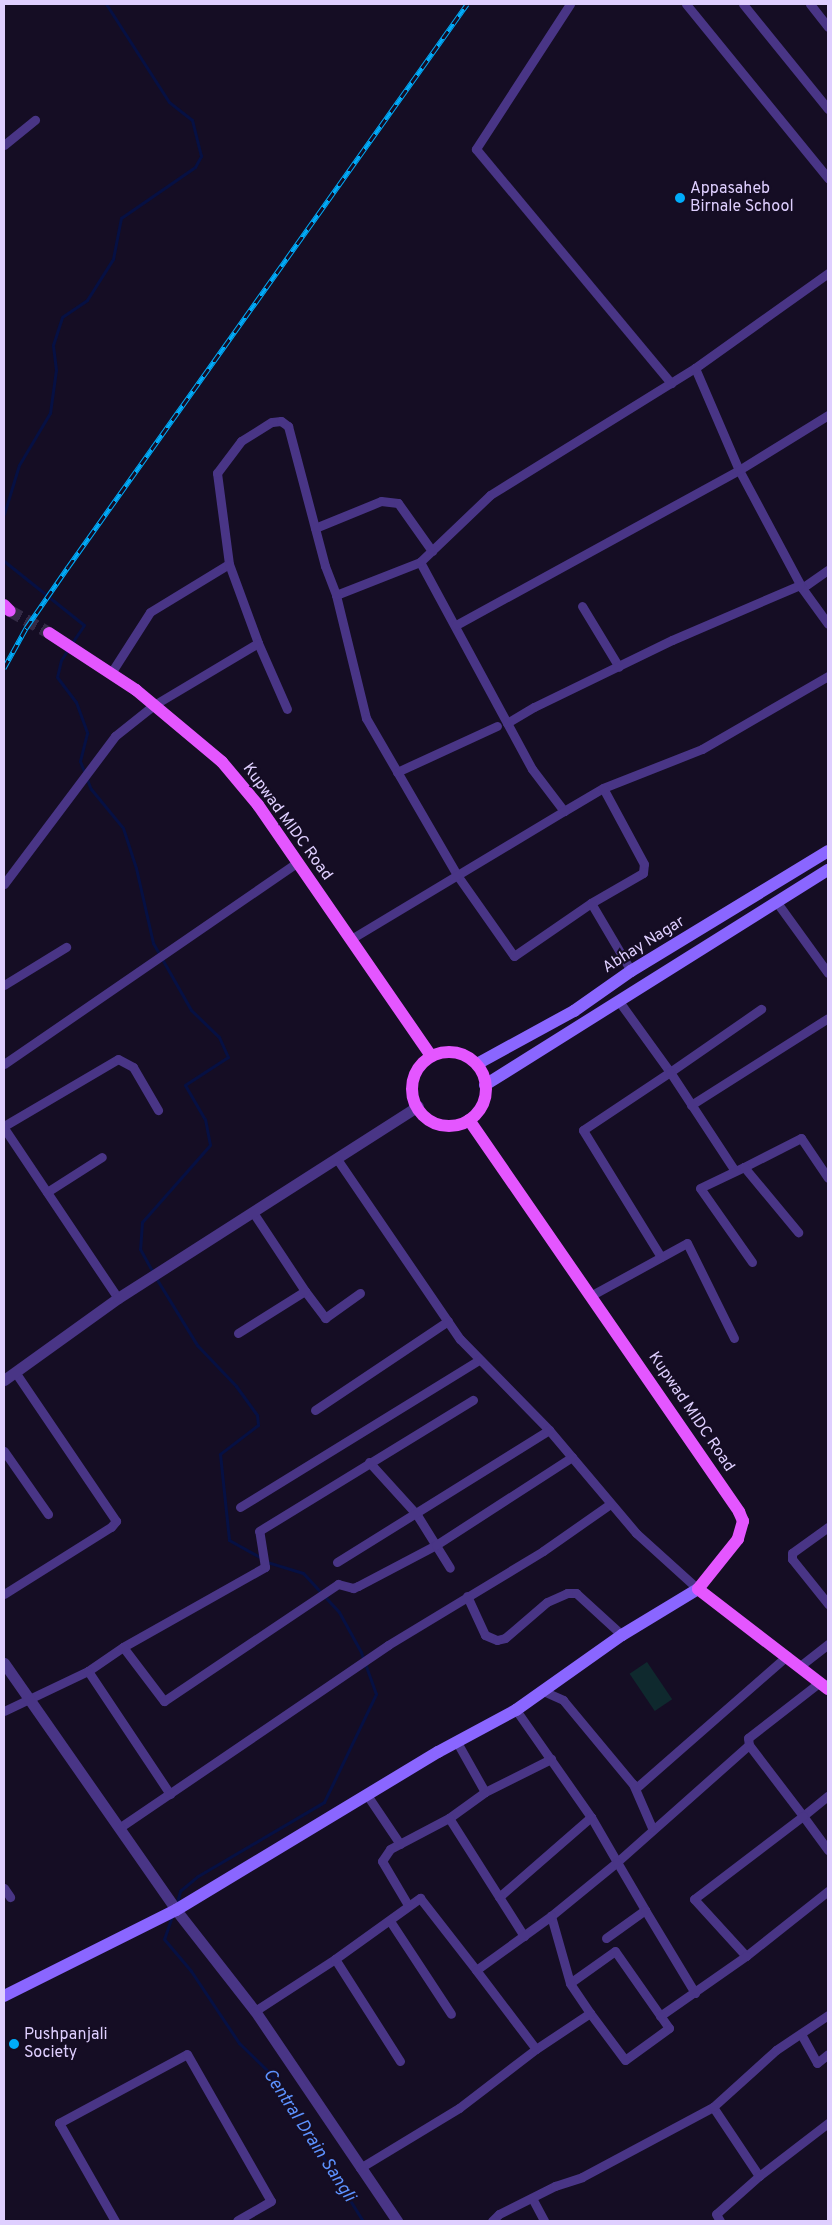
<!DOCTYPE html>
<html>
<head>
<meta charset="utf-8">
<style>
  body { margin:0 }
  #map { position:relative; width:832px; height:2225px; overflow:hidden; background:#150d24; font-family:Overpass,sans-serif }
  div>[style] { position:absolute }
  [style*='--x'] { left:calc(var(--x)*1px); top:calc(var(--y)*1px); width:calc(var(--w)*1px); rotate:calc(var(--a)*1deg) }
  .green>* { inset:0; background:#0f292e; transform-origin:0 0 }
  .stream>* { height:3px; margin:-1.5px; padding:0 1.5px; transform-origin:1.5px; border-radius:1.5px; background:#061043 }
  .primary-tunnel>* { height:12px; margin-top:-6px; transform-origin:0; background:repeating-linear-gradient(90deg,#332a45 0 12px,transparent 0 18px) }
  .minor>* { height:9px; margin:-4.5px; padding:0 4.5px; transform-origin:4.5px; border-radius:4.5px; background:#493586 }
  .tertiary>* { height:11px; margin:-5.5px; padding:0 5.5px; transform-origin:5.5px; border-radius:5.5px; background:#493586 }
  .secondary>* { height:12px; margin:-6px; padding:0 6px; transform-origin:6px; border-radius:6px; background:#8a66ff }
  .primary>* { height:12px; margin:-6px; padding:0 6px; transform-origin:6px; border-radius:6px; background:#e456ff }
  .primary>.ring { margin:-6px; padding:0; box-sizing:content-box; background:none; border:12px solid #e456ff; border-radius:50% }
  .rail>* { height:5px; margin-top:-2.5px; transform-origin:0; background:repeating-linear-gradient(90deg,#150d24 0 9px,#00acfa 0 18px); box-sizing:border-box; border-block:1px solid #00acfa }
  .dots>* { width:14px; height:14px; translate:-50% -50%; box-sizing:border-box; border:2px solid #150d24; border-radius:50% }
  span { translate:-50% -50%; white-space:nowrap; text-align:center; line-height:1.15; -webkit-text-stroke:4px #150d24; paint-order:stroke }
  .poi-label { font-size:16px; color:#dfcfff }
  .left { translate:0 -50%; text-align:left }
  .street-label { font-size:16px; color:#dfcfff }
  .water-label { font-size:18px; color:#5d92ff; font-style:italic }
  .frame { position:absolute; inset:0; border:5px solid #dfcfff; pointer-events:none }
</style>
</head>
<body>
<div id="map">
  <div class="green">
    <i style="left:647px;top:1662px;width:45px;height:21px;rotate:56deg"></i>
  </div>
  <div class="stream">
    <i style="--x:4;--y:514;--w:51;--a:-73"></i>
    <i style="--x:19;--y:465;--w:61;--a:-59.2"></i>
    <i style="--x:50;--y:413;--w:43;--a:-82.1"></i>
    <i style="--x:56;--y:370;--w:25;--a:-97"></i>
    <i style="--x:53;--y:345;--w:29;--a:-72"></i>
    <i style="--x:62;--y:317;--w:30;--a:-34"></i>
    <i style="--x:87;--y:300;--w:49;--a:-57.6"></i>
    <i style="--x:113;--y:259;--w:42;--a:-79"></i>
    <i style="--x:121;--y:218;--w:90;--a:-34.6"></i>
    <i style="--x:195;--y:167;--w:13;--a:-61"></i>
    <i style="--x:201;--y:156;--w:37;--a:-104"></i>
    <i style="--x:192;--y:120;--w:29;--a:-142"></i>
    <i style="--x:169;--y:102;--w:117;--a:-122.7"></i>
    <i style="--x:4;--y:561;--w:102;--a:38.7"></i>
    <i style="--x:84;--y:625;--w:23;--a:124"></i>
    <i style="--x:68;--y:649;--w:13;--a:122"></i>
    <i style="--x:61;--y:660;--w:17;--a:103"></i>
    <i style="--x:57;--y:677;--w:31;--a:53"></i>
    <i style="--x:76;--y:702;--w:33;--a:70"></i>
    <i style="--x:87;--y:733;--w:29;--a:104"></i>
    <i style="--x:80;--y:761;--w:30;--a:69"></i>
    <i style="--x:91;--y:789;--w:50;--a:50.6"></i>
    <i style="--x:123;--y:828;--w:42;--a:72"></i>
    <i style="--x:136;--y:868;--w:77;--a:77.2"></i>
    <i style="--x:153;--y:943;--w:77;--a:60.4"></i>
    <i style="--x:191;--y:1010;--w:39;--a:44"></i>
    <i style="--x:219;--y:1037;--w:22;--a:66"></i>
    <i style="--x:228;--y:1057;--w:51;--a:146.9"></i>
    <i style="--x:185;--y:1085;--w:39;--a:60"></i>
    <i style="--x:205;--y:1119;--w:26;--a:79"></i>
    <i style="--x:210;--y:1145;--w:103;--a:131.4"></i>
    <i style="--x:142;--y:1222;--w:27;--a:94"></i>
    <i style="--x:140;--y:1249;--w:26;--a:61"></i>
    <i style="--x:156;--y:1278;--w:79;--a:58.5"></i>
    <i style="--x:197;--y:1345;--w:57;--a:46.4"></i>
    <i style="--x:236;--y:1386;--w:36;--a:54"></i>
    <i style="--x:257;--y:1415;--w:10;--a:84"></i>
    <i style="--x:258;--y:1425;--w:48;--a:142.7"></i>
    <i style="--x:220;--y:1454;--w:86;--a:84"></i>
    <i style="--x:229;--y:1540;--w:37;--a:29"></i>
    <i style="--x:176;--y:1906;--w:16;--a:-75"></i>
    <i style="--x:180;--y:1891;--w:23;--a:-40"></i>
    <i style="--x:198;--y:1876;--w:146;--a:-30.4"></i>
    <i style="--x:324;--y:1802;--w:120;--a:-64.3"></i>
    <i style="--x:376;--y:1694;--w:45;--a:-109.7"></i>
    <i style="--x:361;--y:1652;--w:46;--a:-118.8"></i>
    <i style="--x:339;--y:1612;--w:53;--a:-132.7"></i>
    <i style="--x:303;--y:1573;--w:38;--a:-163"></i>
    <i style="--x:172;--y:1916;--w:24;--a:109"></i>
    <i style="--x:164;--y:1939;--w:42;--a:49.8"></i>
    <i style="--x:191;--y:1971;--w:87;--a:56.3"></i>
    <i style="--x:239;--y:2043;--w:46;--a:44.1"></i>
    <i style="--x:272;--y:2075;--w:172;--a:58.1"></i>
  </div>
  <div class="primary-tunnel">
    <i style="--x:10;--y:611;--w:45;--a:29.4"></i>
  </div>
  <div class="minor">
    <i style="--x:570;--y:4;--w:173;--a:123"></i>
    <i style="--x:476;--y:149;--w:305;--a:50.2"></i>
    <i style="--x:686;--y:4;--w:225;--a:50.8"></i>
    <i style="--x:743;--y:4;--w:135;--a:51"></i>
    <i style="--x:810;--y:4;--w:29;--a:52"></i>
    <i style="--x:4;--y:145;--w:40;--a:-39"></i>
    <i style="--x:695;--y:368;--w:163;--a:-35.5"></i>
    <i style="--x:315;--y:528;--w:71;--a:-22.2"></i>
    <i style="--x:381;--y:501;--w:17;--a:7"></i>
    <i style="--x:398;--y:503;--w:59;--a:54.7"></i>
    <i style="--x:420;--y:562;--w:235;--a:61.6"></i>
    <i style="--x:532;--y:769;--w:53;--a:52.7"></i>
    <i style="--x:564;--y:811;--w:45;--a:-30.5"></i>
    <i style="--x:603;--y:788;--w:106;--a:-21.5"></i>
    <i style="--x:702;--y:749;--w:146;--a:-30.1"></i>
    <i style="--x:229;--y:564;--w:92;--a:-97.5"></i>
    <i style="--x:217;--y:473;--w:40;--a:-53"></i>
    <i style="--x:241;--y:441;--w:36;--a:-32"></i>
    <i style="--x:272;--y:422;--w:9;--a:-6"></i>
    <i style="--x:281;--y:421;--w:9;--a:36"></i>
    <i style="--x:288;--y:426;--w:145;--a:75.2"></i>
    <i style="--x:325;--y:566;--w:31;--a:69"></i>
    <i style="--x:336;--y:595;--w:127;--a:76.3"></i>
    <i style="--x:366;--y:718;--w:181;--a:59.9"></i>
    <i style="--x:457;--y:875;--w:99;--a:54.9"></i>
    <i style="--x:514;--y:956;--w:93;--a:-34.5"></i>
    <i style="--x:591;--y:903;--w:60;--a:-30"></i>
    <i style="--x:643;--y:873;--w:9;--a:-84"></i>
    <i style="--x:644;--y:864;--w:86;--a:-118.3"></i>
    <i style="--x:802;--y:588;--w:32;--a:-35"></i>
    <i style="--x:336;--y:595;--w:90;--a:-21.4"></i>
    <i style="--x:420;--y:562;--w:97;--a:-43.7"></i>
    <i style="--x:490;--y:495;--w:241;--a:-31.8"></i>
    <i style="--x:695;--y:368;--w:111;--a:66.7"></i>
    <i style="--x:739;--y:470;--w:134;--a:61.9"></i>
    <i style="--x:802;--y:588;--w:44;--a:54.2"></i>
    <i style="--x:582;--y:606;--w:71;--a:58.8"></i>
    <i style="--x:456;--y:625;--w:323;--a:-28.7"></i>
    <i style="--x:739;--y:470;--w:105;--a:-31.7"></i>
    <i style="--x:111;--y:673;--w:72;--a:-57.4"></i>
    <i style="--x:150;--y:612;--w:92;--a:-31.3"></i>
    <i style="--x:229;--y:564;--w:84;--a:69.8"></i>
    <i style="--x:258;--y:643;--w:72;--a:66.3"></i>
    <i style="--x:507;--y:723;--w:31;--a:-31"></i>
    <i style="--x:534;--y:707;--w:153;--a:-25.9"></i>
    <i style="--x:672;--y:640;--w:139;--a:-23.3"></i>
    <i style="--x:397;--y:772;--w:110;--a:-24.7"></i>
    <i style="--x:4;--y:884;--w:185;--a:-53.1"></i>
    <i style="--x:115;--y:736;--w:50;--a:-38.5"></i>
    <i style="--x:154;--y:705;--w:121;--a:-30.8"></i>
    <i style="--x:591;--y:903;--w:79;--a:59.5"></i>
    <i style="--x:778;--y:904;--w:85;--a:54.1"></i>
    <i style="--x:351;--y:939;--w:249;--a:-31"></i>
    <i style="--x:4;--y:985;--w:73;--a:-31.5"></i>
    <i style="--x:618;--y:1000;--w:89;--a:54.2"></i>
    <i style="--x:670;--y:1072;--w:111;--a:-34.7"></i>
    <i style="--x:4;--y:1064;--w:357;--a:-34.5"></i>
    <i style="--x:691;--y:1105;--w:162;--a:-32.4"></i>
    <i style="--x:4;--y:1126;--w:132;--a:-30.4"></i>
    <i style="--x:118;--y:1059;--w:17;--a:28"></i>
    <i style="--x:133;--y:1067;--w:50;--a:59.8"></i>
    <i style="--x:4;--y:1128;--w:205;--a:56.2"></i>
    <i style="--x:337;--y:1159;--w:218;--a:55.7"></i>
    <i style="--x:460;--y:1339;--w:127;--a:45.6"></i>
    <i style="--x:549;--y:1430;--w:135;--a:49.8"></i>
    <i style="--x:636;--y:1533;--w:84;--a:42.1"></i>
    <i style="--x:744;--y:1167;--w:64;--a:-27"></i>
    <i style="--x:801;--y:1138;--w:48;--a:56"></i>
    <i style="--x:47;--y:1192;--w:65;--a:-32.5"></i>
    <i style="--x:661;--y:1257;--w:149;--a:-121.6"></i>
    <i style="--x:583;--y:1130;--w:105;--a:-33.7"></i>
    <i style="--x:670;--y:1072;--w:118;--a:56.7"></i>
    <i style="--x:752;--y:1262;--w:90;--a:-125.1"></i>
    <i style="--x:700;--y:1188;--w:49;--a:-25.5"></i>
    <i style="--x:744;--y:1167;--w:85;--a:50.3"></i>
    <i style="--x:305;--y:1291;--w:34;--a:53"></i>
    <i style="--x:325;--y:1318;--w:43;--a:-35.5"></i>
    <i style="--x:592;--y:1295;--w:108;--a:-28.7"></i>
    <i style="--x:687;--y:1243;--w:106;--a:63.7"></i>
    <i style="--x:238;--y:1333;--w:79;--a:-32.1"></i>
    <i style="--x:305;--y:1291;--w:92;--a:-123.5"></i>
    <i style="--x:315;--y:1410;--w:160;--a:-33.8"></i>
    <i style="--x:4;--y:1451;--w:77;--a:55.1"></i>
    <i style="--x:369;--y:1462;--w:72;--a:47.8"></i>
    <i style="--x:417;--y:1515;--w:62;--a:58.1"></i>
    <i style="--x:240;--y:1507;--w:281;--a:-31.6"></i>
    <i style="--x:828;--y:1527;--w:44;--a:144.2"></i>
    <i style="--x:792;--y:1553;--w:6;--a:90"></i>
    <i style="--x:792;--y:1559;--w:58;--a:51.3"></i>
    <i style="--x:337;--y:1562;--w:250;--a:-31.9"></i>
    <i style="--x:4;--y:1594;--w:126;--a:-32.1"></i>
    <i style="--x:111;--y:1527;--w:8;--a:-50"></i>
    <i style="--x:116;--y:1521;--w:180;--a:-124.1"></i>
    <i style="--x:467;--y:1596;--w:43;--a:65.2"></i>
    <i style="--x:485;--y:1635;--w:13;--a:23"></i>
    <i style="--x:497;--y:1640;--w:8;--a:-14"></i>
    <i style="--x:505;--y:1638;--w:55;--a:-40.6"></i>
    <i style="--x:547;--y:1602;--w:22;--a:-24"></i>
    <i style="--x:567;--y:1593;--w:9;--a:0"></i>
    <i style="--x:576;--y:1593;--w:62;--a:42.4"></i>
    <i style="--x:123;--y:1647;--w:163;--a:-29.4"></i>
    <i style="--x:265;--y:1567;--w:36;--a:-99"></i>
    <i style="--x:259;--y:1531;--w:251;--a:-31.5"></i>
    <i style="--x:800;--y:1666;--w:36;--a:-38"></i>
    <i style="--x:88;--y:1671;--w:42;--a:-34.4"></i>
    <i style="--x:123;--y:1647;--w:68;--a:52.8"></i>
    <i style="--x:164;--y:1701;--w:210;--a:-33.9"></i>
    <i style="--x:338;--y:1584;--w:16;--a:15"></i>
    <i style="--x:353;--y:1588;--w:5;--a:-22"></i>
    <i style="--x:358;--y:1586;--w:88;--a:-27.7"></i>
    <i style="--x:436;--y:1545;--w:162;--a:-32.9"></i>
    <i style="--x:820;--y:1682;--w:91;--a:142.1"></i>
    <i style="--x:748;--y:1738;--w:7;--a:82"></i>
    <i style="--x:749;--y:1745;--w:89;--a:52.7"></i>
    <i style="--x:803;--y:1816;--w:32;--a:-39"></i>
    <i style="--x:543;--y:1691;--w:22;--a:24"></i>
    <i style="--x:563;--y:1700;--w:114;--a:50.3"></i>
    <i style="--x:636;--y:1788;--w:201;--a:-41.2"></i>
    <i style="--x:516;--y:1710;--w:131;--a:55"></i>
    <i style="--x:591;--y:1817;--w:52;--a:60"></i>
    <i style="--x:617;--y:1862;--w:176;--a:-41.6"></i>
    <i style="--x:4;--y:1711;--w:93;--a:-25.5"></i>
    <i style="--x:88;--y:1671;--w:148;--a:56.3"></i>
    <i style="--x:633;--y:1784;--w:48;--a:66.6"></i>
    <i style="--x:485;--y:1792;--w:74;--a:-26.6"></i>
    <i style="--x:367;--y:1795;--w:59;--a:56"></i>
    <i style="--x:449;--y:1818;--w:44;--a:-35.8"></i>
    <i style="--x:485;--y:1792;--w:55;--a:-119.4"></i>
    <i style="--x:119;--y:1828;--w:325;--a:-34.2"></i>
    <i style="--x:388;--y:1645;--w:181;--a:-31.2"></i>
    <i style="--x:543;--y:1551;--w:82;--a:-35"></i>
    <i style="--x:828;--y:1850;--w:42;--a:-126.3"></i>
    <i style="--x:803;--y:1816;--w:137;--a:142.7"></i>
    <i style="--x:694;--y:1899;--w:77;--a:47.6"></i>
    <i style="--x:746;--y:1956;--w:105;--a:-38.4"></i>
    <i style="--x:4;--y:1888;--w:11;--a:56"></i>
    <i style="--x:499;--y:1897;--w:122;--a:-41"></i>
    <i style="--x:408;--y:1905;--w:51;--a:-120.6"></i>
    <i style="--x:382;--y:1861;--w:14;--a:-56"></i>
    <i style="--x:390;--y:1849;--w:67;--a:-27.7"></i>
    <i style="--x:449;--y:1818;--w:140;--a:57.6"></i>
    <i style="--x:551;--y:1916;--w:85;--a:-39.3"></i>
    <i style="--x:617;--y:1862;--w:56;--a:59.7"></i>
    <i style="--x:390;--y:1921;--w:111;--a:56.7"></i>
    <i style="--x:606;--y:1938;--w:48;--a:-35.7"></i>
    <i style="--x:645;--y:1910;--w:97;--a:58.9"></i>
    <i style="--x:335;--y:1959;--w:121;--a:57.5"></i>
    <i style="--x:570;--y:1983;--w:55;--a:-35.4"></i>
    <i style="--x:615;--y:1951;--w:94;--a:55"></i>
    <i style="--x:669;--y:2028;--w:54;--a:144"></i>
    <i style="--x:625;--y:2060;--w:59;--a:-126.7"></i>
    <i style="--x:255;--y:2011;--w:95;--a:-33"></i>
    <i style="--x:335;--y:1959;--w:105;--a:-35.7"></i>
    <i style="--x:420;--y:1898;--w:91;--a:52.1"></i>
    <i style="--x:660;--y:2016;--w:105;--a:-34.9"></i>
    <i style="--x:801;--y:2034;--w:33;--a:61"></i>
    <i style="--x:817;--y:2063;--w:14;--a:-39"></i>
    <i style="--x:713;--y:2107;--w:83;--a:56.3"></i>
    <i style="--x:759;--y:2176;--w:57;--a:138.5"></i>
    <i style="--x:716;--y:2214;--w:8;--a:60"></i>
    <i style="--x:360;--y:2168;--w:116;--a:-31.2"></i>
    <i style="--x:459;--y:2108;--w:97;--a:-37.5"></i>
    <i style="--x:536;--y:2049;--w:65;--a:-33.7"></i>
    <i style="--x:590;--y:2013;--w:36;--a:-124"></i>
    <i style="--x:570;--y:1983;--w:70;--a:-105.8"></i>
    <i style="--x:551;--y:1916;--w:92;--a:144.2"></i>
    <i style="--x:476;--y:1970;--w:99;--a:52.8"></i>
    <i style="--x:759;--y:2176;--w:87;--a:-37.5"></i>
    <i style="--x:532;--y:2198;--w:26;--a:62"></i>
    <i style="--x:115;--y:2221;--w:113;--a:-119.7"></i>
    <i style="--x:59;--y:2123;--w:145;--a:-28.3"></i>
    <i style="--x:187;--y:2054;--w:169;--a:60.3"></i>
    <i style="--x:271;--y:2201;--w:39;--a:150"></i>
    <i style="--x:492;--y:2221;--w:10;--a:-45"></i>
    <i style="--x:499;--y:2214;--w:63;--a:-26.6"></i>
    <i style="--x:555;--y:2186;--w:28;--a:-18"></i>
    <i style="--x:582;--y:2177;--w:149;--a:-28.1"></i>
    <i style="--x:713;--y:2107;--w:85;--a:-42.1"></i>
    <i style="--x:776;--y:2050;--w:63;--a:-33.9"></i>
  </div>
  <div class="tertiary">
    <i style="--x:4;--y:1380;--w:140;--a:-35.7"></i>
    <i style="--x:118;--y:1298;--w:356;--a:-32.6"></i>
    <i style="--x:4;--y:1663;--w:301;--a:55.1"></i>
    <i style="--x:176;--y:1910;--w:128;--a:52"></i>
    <i style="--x:255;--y:2011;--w:254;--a:55.9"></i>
  </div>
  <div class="secondary">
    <i style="--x:477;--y:1064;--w:111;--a:-28.7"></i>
    <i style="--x:574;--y:1011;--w:70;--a:-35.1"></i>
    <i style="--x:631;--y:971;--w:231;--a:-31.3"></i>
    <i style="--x:485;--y:1085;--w:405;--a:-32.1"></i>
    <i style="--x:4;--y:1996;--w:192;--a:-26.6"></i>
    <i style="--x:176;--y:1910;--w:306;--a:-31.1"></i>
    <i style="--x:438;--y:1752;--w:89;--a:-28.3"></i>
    <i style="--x:516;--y:1710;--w:130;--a:-35.3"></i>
    <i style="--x:622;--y:1635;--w:89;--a:-31.2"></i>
  </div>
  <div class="primary">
    <i style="--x:4;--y:605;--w:8;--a:45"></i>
    <i style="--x:49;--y:633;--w:104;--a:33.2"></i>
    <i style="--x:136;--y:690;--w:112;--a:39.9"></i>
    <i style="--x:222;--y:762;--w:56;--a:50.1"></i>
    <i style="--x:258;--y:805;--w:305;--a:55.4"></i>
    <i class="ring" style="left:412px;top:1052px;width:62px;height:62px"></i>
    <i style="--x:469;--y:1120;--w:476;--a:55.4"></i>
    <i style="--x:739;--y:1512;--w:10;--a:66"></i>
    <i style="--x:743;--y:1521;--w:19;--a:106"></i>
    <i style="--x:738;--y:1539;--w:64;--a:128.7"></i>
    <i style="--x:698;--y:1589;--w:164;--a:37.6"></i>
  </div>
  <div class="rail">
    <i style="--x:4;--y:668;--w:46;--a:-61.2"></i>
    <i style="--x:26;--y:628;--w:74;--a:-55.5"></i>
    <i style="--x:68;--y:567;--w:690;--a:-54.67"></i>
  </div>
  <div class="dots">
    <i style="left:680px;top:198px;background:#00acfa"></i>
    <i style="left:14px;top:2044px;background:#00acfa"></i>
  </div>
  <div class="poi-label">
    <span class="left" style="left:690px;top:198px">Appasaheb<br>Birnale School</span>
    <span class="left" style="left:24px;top:2044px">Pushpanjali<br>Society</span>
  </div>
  <div class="street-label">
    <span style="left:287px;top:822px;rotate:54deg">Kupwad MIDC Road</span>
    <span style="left:644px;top:945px;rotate:-32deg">Abhay Nagar</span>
    <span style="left:691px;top:1412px;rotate:56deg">Kupwad MIDC Road</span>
  </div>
  <div class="water-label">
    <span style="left:308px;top:2136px;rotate:57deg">Central Drain Sangli</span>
  </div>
  <div class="frame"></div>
</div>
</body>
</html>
